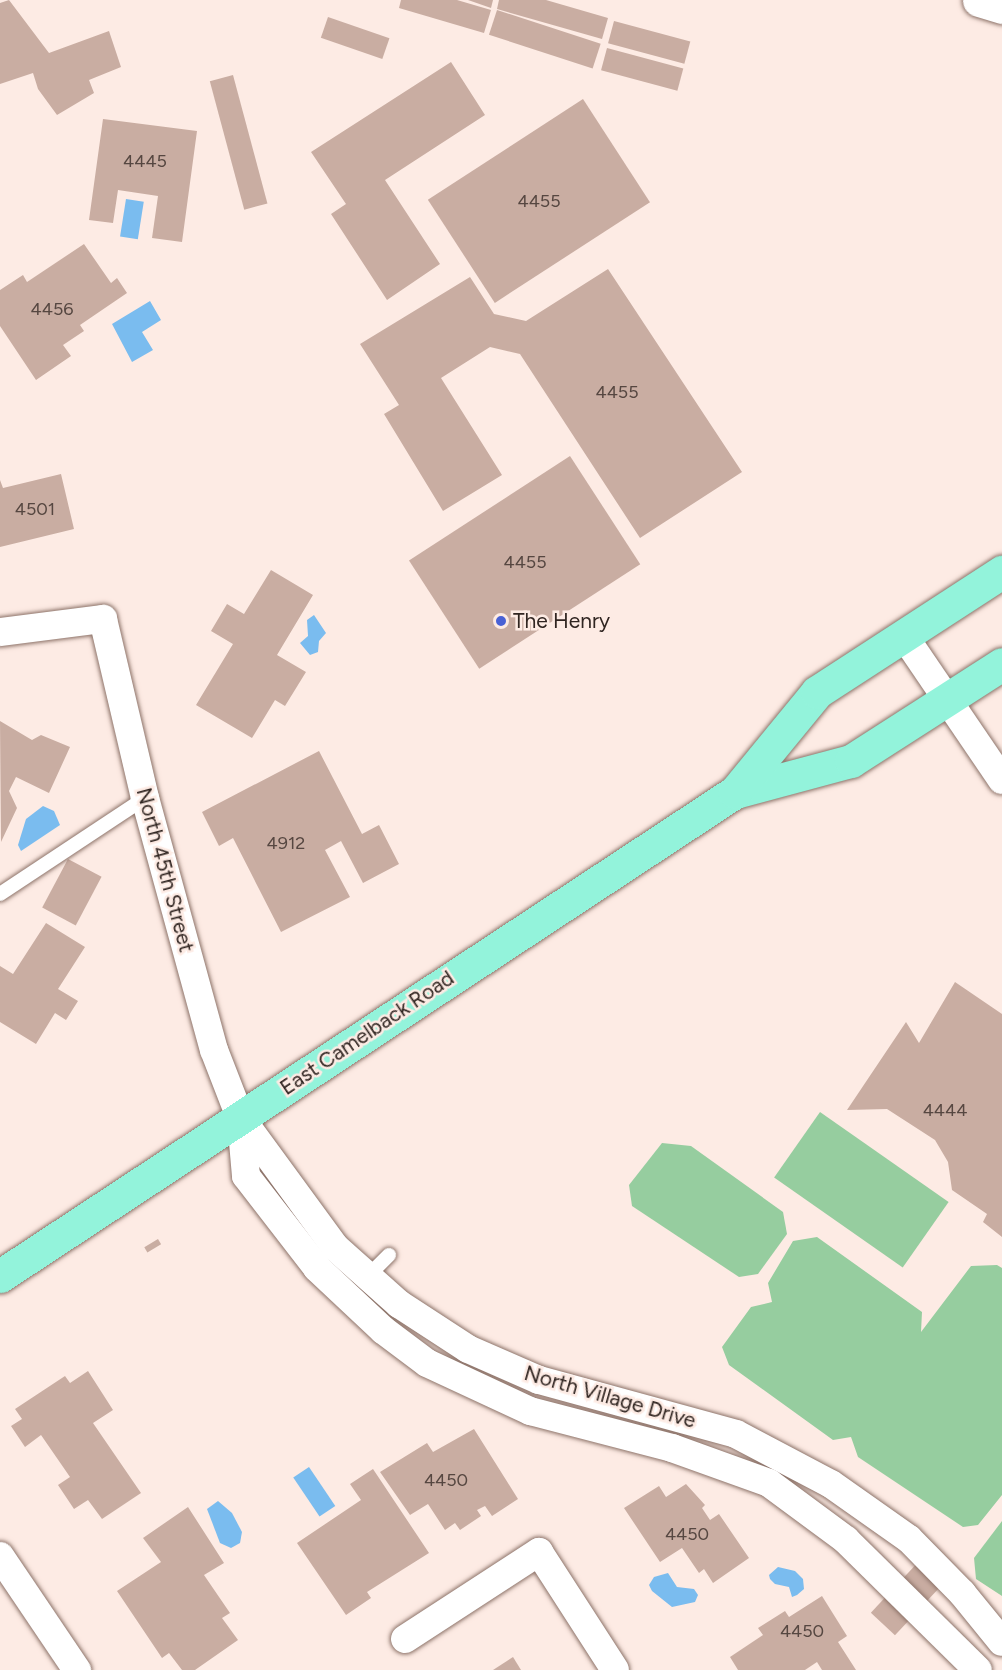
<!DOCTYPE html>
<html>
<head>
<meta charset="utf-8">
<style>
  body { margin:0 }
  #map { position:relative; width:1002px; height:1670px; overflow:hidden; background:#fdebe4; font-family:Figtree,sans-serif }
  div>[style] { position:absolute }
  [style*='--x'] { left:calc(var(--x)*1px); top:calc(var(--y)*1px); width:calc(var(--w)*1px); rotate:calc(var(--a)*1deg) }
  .green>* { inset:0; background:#96cd9f; transform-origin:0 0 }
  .water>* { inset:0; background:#7abcef; transform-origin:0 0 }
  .building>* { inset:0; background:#c9ada2; transform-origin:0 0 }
  .roads { filter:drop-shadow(0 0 2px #8d7369) drop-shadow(0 0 2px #8d7369) }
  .service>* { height:14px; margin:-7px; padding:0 7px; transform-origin:7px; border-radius:7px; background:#fff }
  .minor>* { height:28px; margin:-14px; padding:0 14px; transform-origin:14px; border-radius:14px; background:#fff }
  .tertiary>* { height:33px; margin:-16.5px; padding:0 16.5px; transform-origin:16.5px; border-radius:16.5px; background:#fff }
  .primary>* { height:33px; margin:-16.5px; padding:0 16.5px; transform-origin:16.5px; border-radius:16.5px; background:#93f3db }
  .dots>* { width:16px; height:16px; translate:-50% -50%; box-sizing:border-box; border:3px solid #fdebe4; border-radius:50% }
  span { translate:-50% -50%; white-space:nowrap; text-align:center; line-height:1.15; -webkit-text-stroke:5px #fdebe4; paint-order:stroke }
  .number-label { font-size:18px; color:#564741 }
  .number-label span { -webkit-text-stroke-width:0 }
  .poi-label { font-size:21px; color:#302521 }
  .left { translate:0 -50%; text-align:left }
  .street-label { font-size:21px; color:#302521 }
</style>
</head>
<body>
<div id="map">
  <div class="green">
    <i style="left:820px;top:1112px;width:157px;height:80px;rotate:35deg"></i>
    <i style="clip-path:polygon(662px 1143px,691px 1146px,783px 1212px,787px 1234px,758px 1274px,739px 1277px,632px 1206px,629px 1185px)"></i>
    <i style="clip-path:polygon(817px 1237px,922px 1312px,921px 1332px,971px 1266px,997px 1265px,1002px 1268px,1002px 1495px,978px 1525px,963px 1527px,858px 1457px,851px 1437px,833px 1440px,729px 1365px,722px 1347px,751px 1307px,772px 1302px,768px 1283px,793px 1241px)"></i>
    <i style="clip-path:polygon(1002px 1521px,1002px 1596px,976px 1579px,974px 1558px)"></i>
  </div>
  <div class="water">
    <i style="left:126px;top:199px;width:18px;height:38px;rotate:9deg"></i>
    <i style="clip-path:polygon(150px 301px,161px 320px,142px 332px,153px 350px,132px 362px,112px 324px)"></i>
    <i style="clip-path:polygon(314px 615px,326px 633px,319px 641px,318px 652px,310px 655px,300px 643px,308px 636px,307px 620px)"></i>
    <i style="clip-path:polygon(43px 806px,54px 811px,60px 825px,21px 851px,18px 845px,26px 819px)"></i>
    <i style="left:309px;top:1467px;width:47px;height:19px;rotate:56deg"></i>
    <i style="clip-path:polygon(218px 1501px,232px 1513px,242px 1532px,240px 1543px,231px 1548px,220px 1543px,207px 1509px)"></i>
    <i style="clip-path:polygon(778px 1567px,795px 1571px,803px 1579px,804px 1589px,797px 1595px,792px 1597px,789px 1587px,775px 1584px,770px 1579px,769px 1575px)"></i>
    <i style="clip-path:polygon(668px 1573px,677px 1587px,694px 1589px,698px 1595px,695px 1602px,672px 1607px,652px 1591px,649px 1585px,654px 1577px)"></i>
  </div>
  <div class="building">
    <i style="clip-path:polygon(9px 0,49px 53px,109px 31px,121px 67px,89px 80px,94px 93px,57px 115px,38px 89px,33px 73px,0 84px,0 3px)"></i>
    <i style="clip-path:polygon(401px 0,457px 0,491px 10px,484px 33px,399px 8px)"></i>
    <i style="clip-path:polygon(468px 0,493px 0,491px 8px)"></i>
    <i style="clip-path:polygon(499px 0,546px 0,608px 18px,602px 39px,497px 9px)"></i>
    <i style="left:497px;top:10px;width:109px;height:26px;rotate:18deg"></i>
    <i style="left:328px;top:17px;width:65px;height:22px;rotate:19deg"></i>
    <i style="left:614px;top:21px;width:79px;height:23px;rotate:15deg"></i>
    <i style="left:607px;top:48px;width:79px;height:23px;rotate:15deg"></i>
    <i style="clip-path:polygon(451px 62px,485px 115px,385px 180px,440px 264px,387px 300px,331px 214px,346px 204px,311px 152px)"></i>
    <i style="left:233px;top:75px;width:133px;height:24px;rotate:75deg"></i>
    <i style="left:583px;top:99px;width:123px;height:185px;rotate:57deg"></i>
    <i style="clip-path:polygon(103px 119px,197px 131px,182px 242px,152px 238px,158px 196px,118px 190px,113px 223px,89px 220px)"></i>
    <i style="clip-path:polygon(84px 244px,111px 283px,117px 278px,127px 293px,80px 325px,84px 331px,63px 345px,71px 356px,36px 380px,0 326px,0 290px,23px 275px,27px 282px)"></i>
    <i style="clip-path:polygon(608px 269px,742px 472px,640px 538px,520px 354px,490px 347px,441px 378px,502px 475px,443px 511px,384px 414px,399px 405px,360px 344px,470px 277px,494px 314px,526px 321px)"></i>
    <i style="left:570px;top:456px;width:129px;height:192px;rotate:57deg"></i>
    <i style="clip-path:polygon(61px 474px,74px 529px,0 547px,0 480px,3px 488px)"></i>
    <i style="clip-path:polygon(271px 570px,313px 595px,277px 655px,306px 672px,285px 706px,275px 700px,252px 738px,196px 705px,233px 644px,211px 631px,227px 604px,244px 614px)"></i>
    <i style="clip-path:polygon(0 721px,32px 740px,41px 735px,70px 747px,49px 793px,16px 777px,9px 791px,17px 808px,1px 842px)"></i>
    <i style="clip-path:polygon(319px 751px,362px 834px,379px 825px,399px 864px,363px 883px,341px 841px,325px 850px,350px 897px,281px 932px,233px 838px,219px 846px,202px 812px)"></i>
    <i style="left:68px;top:859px;width:38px;height:55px;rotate:28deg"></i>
    <i style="clip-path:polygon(46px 923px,85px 947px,58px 989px,78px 1001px,66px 1020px,55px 1013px,36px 1044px,0 1022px,0 966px,13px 974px)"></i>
    <i style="clip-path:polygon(955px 982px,1002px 1014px,1002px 1237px,983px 1222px,987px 1214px,952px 1190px,948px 1162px,935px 1140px,887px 1109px,847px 1110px,906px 1022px,919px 1043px)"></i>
    <i style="left:158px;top:1239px;width:6px;height:16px;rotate:59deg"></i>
    <i style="clip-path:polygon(88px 1371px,113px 1410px,93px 1423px,141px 1493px,102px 1519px,88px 1500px,74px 1509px,58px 1485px,70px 1477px,41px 1435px,25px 1447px,11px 1426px,22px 1419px,15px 1409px,65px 1376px,70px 1383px)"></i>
    <i style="clip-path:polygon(474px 1429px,518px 1499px,492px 1516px,485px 1506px,477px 1510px,481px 1516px,460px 1530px,455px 1523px,445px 1530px,428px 1504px,410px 1515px,380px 1472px,427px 1443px,433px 1452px)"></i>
    <i style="clip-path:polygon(373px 1469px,429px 1553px,367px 1592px,371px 1598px,346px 1615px,297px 1543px,361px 1500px,350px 1484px)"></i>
    <i style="clip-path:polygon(686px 1484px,705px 1505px,702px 1508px,710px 1520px,719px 1514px,749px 1558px,713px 1583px,704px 1569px,699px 1573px,682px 1548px,660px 1562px,624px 1508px,659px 1486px,666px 1497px)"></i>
    <i style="clip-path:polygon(188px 1507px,224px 1563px,204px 1575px,230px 1613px,222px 1618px,238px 1640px,195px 1670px,182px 1670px,169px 1653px,162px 1658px,117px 1591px,161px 1562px,143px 1538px)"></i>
    <i style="left:922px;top:1558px;width:33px;height:75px;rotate:43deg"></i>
    <i style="clip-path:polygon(822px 1596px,847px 1636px,838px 1642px,856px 1670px,822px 1670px,817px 1662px,805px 1670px,738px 1670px,730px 1657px,763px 1635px,758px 1628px,785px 1611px,789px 1617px)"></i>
    <i style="clip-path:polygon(513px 1657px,521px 1670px,493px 1670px)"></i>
  </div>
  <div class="roads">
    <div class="service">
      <i style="--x:0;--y:894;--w:174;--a:-33.5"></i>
      <i style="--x:365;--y:1279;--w:34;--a:-45"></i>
    </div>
    <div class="minor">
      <i style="--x:0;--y:632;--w:104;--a:-7.2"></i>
      <i style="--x:103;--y:619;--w:184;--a:76.8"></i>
      <i style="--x:145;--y:798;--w:261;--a:74.7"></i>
      <i style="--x:214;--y:1050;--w:72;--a:68.8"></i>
      <i style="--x:240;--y:1117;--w:161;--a:53.8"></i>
      <i style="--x:335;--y:1247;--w:86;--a:41.7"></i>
      <i style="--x:399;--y:1304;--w:82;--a:33.1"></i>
      <i style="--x:468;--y:1349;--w:77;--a:23.6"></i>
      <i style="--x:539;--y:1380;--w:204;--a:15.3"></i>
      <i style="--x:736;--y:1434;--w:107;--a:27.8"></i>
      <i style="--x:831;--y:1484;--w:95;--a:35.2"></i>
      <i style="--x:909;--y:1539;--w:76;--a:45.5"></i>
      <i style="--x:962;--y:1593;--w:63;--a:50.8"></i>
      <i style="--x:904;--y:636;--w:174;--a:55.8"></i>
      <i style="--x:241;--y:1119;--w:57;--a:85"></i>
      <i style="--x:246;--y:1176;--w:116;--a:52.3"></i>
      <i style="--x:317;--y:1268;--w:91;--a:43.2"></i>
      <i style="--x:383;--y:1330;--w:55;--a:36.9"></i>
      <i style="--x:427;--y:1363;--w:114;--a:25"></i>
      <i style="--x:530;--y:1411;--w:147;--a:14.6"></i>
      <i style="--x:672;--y:1448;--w:103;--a:19.8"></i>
      <i style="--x:769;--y:1483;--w:96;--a:36.5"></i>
      <i style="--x:846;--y:1540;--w:185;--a:44.6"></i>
      <i style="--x:0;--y:1556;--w:138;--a:56"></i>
      <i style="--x:405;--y:1639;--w:160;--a:-33"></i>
      <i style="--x:539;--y:1552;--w:140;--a:57.2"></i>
    </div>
    <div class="tertiary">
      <i style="--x:979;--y:0;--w:24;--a:17"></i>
    </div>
    <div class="primary">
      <i style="--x:735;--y:792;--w:120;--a:-15"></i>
      <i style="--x:851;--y:761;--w:179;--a:-32.7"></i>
      <i style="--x:0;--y:1276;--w:880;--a:-33.37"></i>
      <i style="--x:735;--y:792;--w:129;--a:-50.6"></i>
      <i style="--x:817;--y:692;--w:221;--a:-33"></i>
    </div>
  </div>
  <div class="dots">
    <i style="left:501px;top:621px;background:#4961d5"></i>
  </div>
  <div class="number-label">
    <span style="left:145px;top:161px">4445</span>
    <span style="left:539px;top:201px">4455</span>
    <span style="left:52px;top:309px">4456</span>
    <span style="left:617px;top:392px">4455</span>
    <span style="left:35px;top:509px">4501</span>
    <span style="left:525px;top:562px">4455</span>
    <span style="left:286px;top:843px">4912</span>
    <span style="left:945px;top:1110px">4444</span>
    <span style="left:446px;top:1480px">4450</span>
    <span style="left:687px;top:1534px">4450</span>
    <span style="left:802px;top:1631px">4450</span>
  </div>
  <div class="poi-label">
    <span class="left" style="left:513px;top:621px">The Henry</span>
  </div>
  <div class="street-label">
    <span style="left:165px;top:870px;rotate:75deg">North 45th Street</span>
    <span style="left:367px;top:1033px;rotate:-34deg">East Camelback Road</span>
    <span style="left:610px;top:1397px;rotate:16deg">North Village Drive</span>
  </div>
</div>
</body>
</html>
